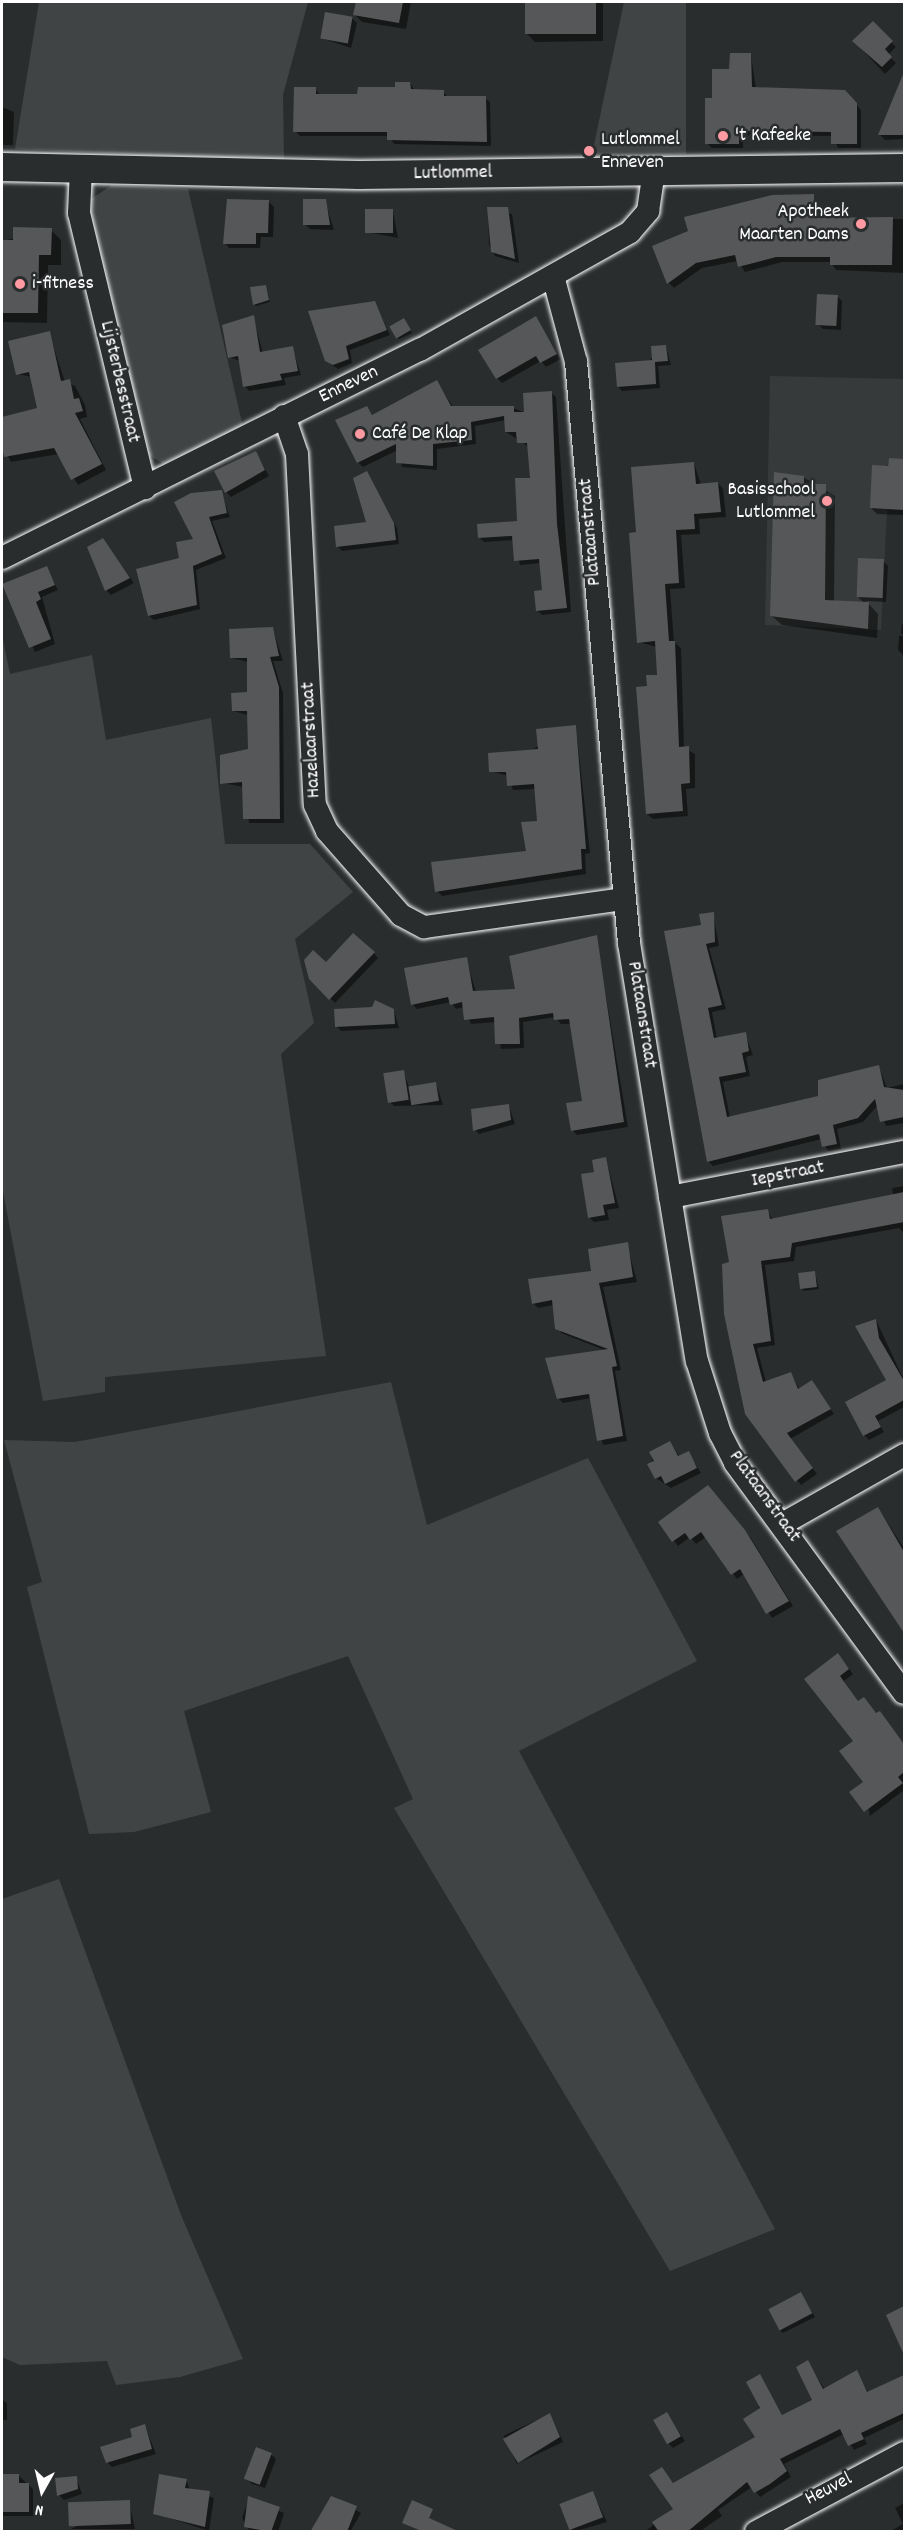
<!DOCTYPE html>
<html>
<head>
<meta charset="utf-8">
<style>
  body { margin:0 }
  #map { position:relative; width:906px; height:2533px; overflow:hidden; background:#2a2d2e; font-family:Dekko,sans-serif }
  div>[style] { position:absolute }
  [style*='--x'] { left:calc(var(--x)*1px); top:calc(var(--y)*1px); width:calc(var(--w)*1px); rotate:calc(var(--a)*1deg) }
  .built>* { inset:0; background:#373a3b }
  .green>* { inset:0; background:#414445 }
  .shadow>* { inset:0; background:#0007; transform-origin:0 0 }
  .building>* { inset:0; background:#555758; transform-origin:0 0 }
  .roads { filter:drop-shadow(0 0 2px #fff) drop-shadow(0 0 2px #fff) }
  .minor>* { height:22px; margin:-11px; padding:0 11px; transform-origin:11px; border-radius:11px; background:#2a2d2e }
  .major>* { height:28px; margin:-14px; padding:0 14px; transform-origin:14px; border-radius:14px; background:#2a2d2e }
  .dots>* { width:16px; height:16px; translate:-50% -50%; box-sizing:border-box; border:3px solid #2a2d2e; border-radius:50% }
  span { translate:-50% -50%; white-space:nowrap; text-align:center; line-height:1.15; -webkit-text-stroke:5px #2a2d2e; paint-order:stroke }
  .poi-label { font-size:20px; color:#fff }
  .left { translate:0 -50%; text-align:left }
  .right { translate:-100% -50%; text-align:right }
  .street-label { font-size:20px; color:#fff }
  .frame { position:absolute; inset:0; border:3px solid #fff; pointer-events:none }
  .north { position:absolute; left:12px; top:2461px; width:60px; height:60px; -webkit-text-stroke:4px #2a2d2e; paint-order:stroke; rotate:188deg; font-size:16px; font-weight:700; line-height:24px; text-align:center; color:#fff }
  .north::after { content:''; display:block; margin:auto; width:21px; height:27px; background:#fff; clip-path:polygon(50% 0,100% 100%,50% 72%,0 100%) }
</style>
</head>
<body>
<div id="map">
  <div class="built">
    <i style="clip-path:polygon(770px 376px,904px 379px,904px 492px,888px 492px,881px 630px,765px 625px)"></i>
  </div>
  <div class="green">
    <i style="clip-path:polygon(39px 2px,308px 2px,283px 95px,284px 161px,15px 149px)"></i>
    <i style="clip-path:polygon(624px 2px,686px 2px,686px 154px,591px 159px)"></i>
    <i style="clip-path:polygon(112px 185px,188px 189px,243px 427px,168px 467px,146px 453px,89px 212px,91px 199px)"></i>
    <i style="clip-path:polygon(2px 635px,10px 674px,92px 655px,106px 740px,211px 718px,225px 844px,310px 844px,353px 892px,295px 939px,314px 1023px,281px 1054px,326px 1356px,105px 1377px,105px 1392px,43px 1401px,2px 1187px)"></i>
    <i style="clip-path:polygon(391px 1382px,427px 1525px,588px 1458px,697px 1661px,519px 1751px,775px 2229px,670px 2271px,394px 1808px,413px 1799px,348px 1656px,184px 1711px,211px 1812px,134px 1832px,89px 1834px,27px 1587px,42px 1582px,4px 1440px,75px 1442px)"></i>
    <i style="clip-path:polygon(59px 1879px,181px 2215px,243px 2359px,180px 2377px,116px 2385px,107px 2361px,20px 2365px,2px 2357px,2px 1899px)"></i>
  </div>
  <div class="shadow">
    <i style="clip-path:polygon(358px 2px,411px 2px,406px 29px,362px 22px,355px 15px)"></i>
    <i style="clip-path:polygon(526px 2px,603px 2px,603px 41px,535px 42px,527px 34px)"></i>
    <i style="clip-path:polygon(352px 18px,357px 23px,351px 48px,321px 38px)"></i>
    <i style="clip-path:polygon(873px 23px,896px 47px,888px 55px,896px 63px,885px 74px,854px 41px)"></i>
    <i style="clip-path:polygon(751px 55px,756px 89px,847px 94px,861px 110px,861px 148px,838px 148px,833px 136px,743px 135px,743px 148px,712px 148px,707px 143px,714px 99px,730px 71px)"></i>
    <i style="clip-path:polygon(410px 83px,415px 91px,443px 91px,448px 98px,485px 98px,490px 102px,491px 146px,394px 144px,389px 136px,300px 136px,295px 131px,315px 89px,320px 95px,359px 96px)"></i>
    <i style="clip-path:polygon(898px 92px,904px 92px,904px 139px,885px 140px,880px 135px)"></i>
    <i style="clip-path:polygon(2px 107px,14px 112px,13px 145px,2px 145px)"></i>
    <i style="clip-path:polygon(814px 196px,819px 219px,904px 219px,904px 273px,836px 270px,831px 262px,782px 262px,745px 272px,738px 261px,702px 268px,674px 288px,669px 283px,654px 247px)"></i>
    <i style="clip-path:polygon(325px 201px,334px 230px,310px 229px,305px 224px)"></i>
    <i style="clip-path:polygon(269px 202px,274px 207px,273px 237px,261px 237px,260px 248px,229px 248px,225px 243px)"></i>
    <i style="clip-path:polygon(488px 209px,512px 214px,519px 263px,495px 256px,489px 245px)"></i>
    <i style="clip-path:polygon(393px 211px,398px 238px,366px 232px)"></i>
    <i style="clip-path:polygon(51px 230px,61px 240px,61px 265px,48px 265px,47px 323px,2px 322px,2px 241px)"></i>
    <i style="clip-path:polygon(266px 286px,270px 302px,256px 306px,254px 304px)"></i>
    <i style="clip-path:polygon(837px 296px,842px 301px,841px 330px,823px 329px,818px 324px)"></i>
    <i style="clip-path:polygon(375px 303px,390px 335px,350px 350px,352px 363px,338px 369px,332px 365px,327px 360px)"></i>
    <i style="clip-path:polygon(253px 317px,263px 353px,292px 347px,301px 375px,284px 378px,286px 385px,249px 391px,245px 386px,240px 361px,229px 357px)"></i>
    <i style="clip-path:polygon(535px 317px,561px 359px,546px 367px,541px 361px,502px 383px,497px 378px)"></i>
    <i style="clip-path:polygon(405px 321px,412px 333px,399px 339px,397px 337px)"></i>
    <i style="clip-path:polygon(49px 333px,65px 382px,75px 386px,85px 405px,87px 417px,80px 419px,106px 470px,78px 485px,59px 454px,11px 462px,2px 445px,2px 418px,39px 409px,32px 377px,17px 374px)"></i>
    <i style="clip-path:polygon(666px 346px,671px 365px,658px 366px,660px 388px,622px 391px,618px 387px)"></i>
    <i style="clip-path:polygon(437px 382px,453px 407px,513px 408px,526px 413px,551px 393px,556px 397px,571px 612px,542px 615px,537px 610px,543px 591px,541px 563px,520px 565px,514px 540px,484px 542px,479px 537px,518px 522px,531px 479px,529px 447px,506px 432px,506px 420px,475px 426px,476px 444px,437px 449px,437px 470px,402px 467px,398px 450px,363px 467px,358px 462px,367px 407px,373px 416px)"></i>
    <i style="clip-path:polygon(256px 453px,269px 476px,231px 497px,226px 492px)"></i>
    <i style="clip-path:polygon(890px 459px,904px 460px,904px 577px,903px 515px,877px 514px,871px 508px)"></i>
    <i style="clip-path:polygon(694px 463px,701px 485px,718px 483px,723px 489px,726px 517px,699px 519px,700px 534px,681px 535px,685px 588px,670px 589px,674px 642px,681px 648px,684px 748px,695px 754px,695px 788px,686px 789px,688px 816px,653px 819px,647px 814px,649px 688px,658px 676px,657px 647px,638px 642px,638px 534px)"></i>
    <i style="clip-path:polygon(367px 473px,397px 528px,399px 544px,342px 551px,338px 547px,368px 523px)"></i>
    <i style="clip-path:polygon(803px 477px,835px 496px,834px 602px,865px 604px,857px 596px,883px 561px,888px 566px,886px 602px,866px 601px,878px 614px,877px 638px,782px 625px,772px 616px)"></i>
    <i style="clip-path:polygon(221px 492px,230px 517px,212px 521px,226px 558px,196px 570px,200px 609px,154px 620px,149px 616px)"></i>
    <i style="clip-path:polygon(103px 540px,134px 583px,111px 595px,106px 590px)"></i>
    <i style="clip-path:polygon(46px 567px,58px 590px,42px 597px,55px 644px,35px 652px,4px 585px)"></i>
    <i style="clip-path:polygon(902px 624px,904px 624px,904px 636px,901px 633px)"></i>
    <i style="clip-path:polygon(273px 629px,283px 661px,273px 661px,283px 693px,284px 823px,249px 823px,244px 787px,222px 783px,250px 750px,248px 715px,233px 711px,249px 694px,248px 662px,232px 658px)"></i>
    <i style="clip-path:polygon(899px 636px,904px 636px,904px 656px,898px 650px)"></i>
    <i style="clip-path:polygon(576px 727px,590px 853px,585px 854px,586px 874px,442px 896px,437px 891px,528px 852px,539px 823px,536px 789px,513px 790px,508px 776px,490px 771px)"></i>
    <i style="clip-path:polygon(713px 913px,719px 946px,709px 948px,726px 1009px,712px 1012px,717px 1039px,745px 1034px,753px 1055px,746px 1057px,750px 1076px,723px 1082px,730px 1118px,820px 1097px,879px 1067px,887px 1088px,904px 1084px,904px 1123px,886px 1126px,878px 1105px,863px 1122px,837px 1129px,841px 1149px,828px 1151px,822px 1139px,713px 1166px,708px 1161px,703px 926px)"></i>
    <i style="clip-path:polygon(596px 936px,628px 1127px,577px 1135px,572px 1130px,584px 1102px,571px 1024px,561px 1024px,555px 1017px,523px 1022px,524px 1048px,501px 1049px,496px 1022px,471px 1024px,464px 1007px,456px 1009px,451px 1002px,417px 1009px,412px 1004px,466px 959px,476px 992px,517px 990px)"></i>
    <i style="clip-path:polygon(374px 953px,378px 958px,335px 1003px,310px 978px,326px 964px)"></i>
    <i style="clip-path:polygon(394px 1010px,399px 1028px,341px 1031px,336px 1026px)"></i>
    <i style="clip-path:polygon(403px 1071px,409px 1087px,436px 1083px,443px 1105px,394px 1106px,390px 1102px)"></i>
    <i style="clip-path:polygon(509px 1106px,515px 1124px,479px 1134px,475px 1130px)"></i>
    <i style="clip-path:polygon(606px 1159px,619px 1208px,607px 1210px,609px 1220px,594px 1222px,589px 1217px,596px 1174px)"></i>
    <i style="clip-path:polygon(904px 1186px,904px 1233px,899px 1228px,796px 1247px,794px 1261px,765px 1265px,775px 1345px,757px 1348px,766px 1382px,790px 1373px,800px 1390px,812px 1382px,834px 1414px,790px 1439px,817px 1474px,801px 1485px,746px 1413px,730px 1264px,767px 1210px,773px 1220px,893px 1195px,892px 1188px)"></i>
    <i style="clip-path:polygon(627px 1244px,637px 1282px,603px 1287px,621px 1370px,615px 1371px,627px 1441px,603px 1445px,591px 1398px,563px 1403px,558px 1398px,607px 1351px,561px 1333px,554px 1305px,538px 1308px,533px 1303px,593px 1272px)"></i>
    <i style="clip-path:polygon(815px 1273px,819px 1289px,804px 1291px,802px 1289px)"></i>
    <i style="clip-path:polygon(876px 1320px,904px 1380px,904px 1407px,878px 1421px,884px 1432px,869px 1440px,864px 1435px,889px 1381px,858px 1327px)"></i>
    <i style="clip-path:polygon(670px 1443px,680px 1457px,688px 1453px,701px 1473px,671px 1488px,656px 1478px,651px 1453px)"></i>
    <i style="clip-path:polygon(712px 1492px,750px 1537px,793px 1606px,772px 1618px,744px 1574px,737px 1579px,706px 1537px,696px 1544px,690px 1537px,678px 1546px,660px 1522px)"></i>
    <i style="clip-path:polygon(878px 1508px,904px 1548px,904px 1630px,838px 1532px)"></i>
    <i style="clip-path:polygon(842px 1660px,853px 1674px,844px 1681px,859px 1703px,884px 1717px,904px 1744px,904px 1790px,870px 1816px,855px 1741px,806px 1679px)"></i>
    <i style="clip-path:polygon(801px 2294px,815px 2317px,783px 2333px,779px 2329px)"></i>
    <i style="clip-path:polygon(902px 2309px,904px 2312px,904px 2351px,888px 2315px)"></i>
    <i style="clip-path:polygon(808px 2362px,825px 2390px,856px 2372px,868px 2393px,904px 2376px,904px 2419px,864px 2438px,867px 2444px,854px 2450px,844px 2434px,784px 2464px,791px 2477px,760px 2497px,752px 2487px,718px 2510px,722px 2516px,699px 2532px,644px 2532px,675px 2509px,662px 2469px,674px 2484px,757px 2438px,760px 2376px,783px 2416px,814px 2401px)"></i>
    <i style="clip-path:polygon(2px 2399px,7px 2403px,7px 2420px,2px 2420px)"></i>
    <i style="left:550px;top:2414px;width:31px;height:51px;rotate:65deg"></i>
    <i style="clip-path:polygon(667px 2414px,685px 2441px,673px 2448px,668px 2443px)"></i>
    <i style="clip-path:polygon(145px 2426px,156px 2454px,112px 2467px,107px 2462px)"></i>
    <i style="clip-path:polygon(271px 2454px,276px 2459px,265px 2488px,252px 2484px,247px 2479px)"></i>
    <i style="clip-path:polygon(2px 2476px,19px 2476px,33px 2489px,33px 2516px,2px 2516px)"></i>
    <i style="clip-path:polygon(76px 2477px,82px 2494px,64px 2500px,59px 2495px)"></i>
    <i style="clip-path:polygon(186px 2480px,190px 2490px,214px 2498px,209px 2531px,154px 2513px)"></i>
    <i style="clip-path:polygon(593px 2493px,607px 2522px,573px 2532px,571px 2529px)"></i>
    <i style="clip-path:polygon(332px 2497px,361px 2513px,350px 2532px,314px 2532px)"></i>
    <i style="clip-path:polygon(249px 2498px,284px 2513px,278px 2532px,250px 2532px,242px 2518px)"></i>
    <i style="clip-path:polygon(129px 2502px,135px 2529px,71px 2529px)"></i>
    <i style="clip-path:polygon(904px 2503px,904px 2532px,889px 2532px,903px 2524px,895px 2508px)"></i>
  </div>
  <div class="building">
    <i style="clip-path:polygon(356px 2px,403px 2px,399px 23px,353px 15px)"></i>
    <i style="left:525px;top:2px;width:71px;height:32px"></i>
    <i style="left:325px;top:12px;width:28px;height:27px;rotate:10deg"></i>
    <i style="clip-path:polygon(873px 21px,893px 41px,885px 49px,892px 57px,882px 67px,852px 41px)"></i>
    <i style="clip-path:polygon(730px 53px,751px 53px,752px 87px,845px 90px,857px 103px,857px 144px,831px 144px,831px 132px,739px 131px,739px 144px,705px 144px,705px 98px,712px 98px,712px 69px,729px 69px)"></i>
    <i style="clip-path:polygon(904px 72px,904px 135px,878px 135px)"></i>
    <i style="clip-path:polygon(395px 82px,410px 82px,411px 89px,444px 90px,444px 96px,486px 96px,487px 142px,387px 140px,387px 132px,293px 132px,294px 87px,316px 87px,316px 94px,357px 94px,358px 87px,395px 87px)"></i>
    <i style="clip-path:polygon(814px 194px,815px 218px,893px 217px,892px 265px,830px 265px,830px 257px,776px 257px,738px 267px,735px 255px,696px 263px,667px 284px,652px 246px,688px 231px,684px 217px,772px 195px)"></i>
    <i style="clip-path:polygon(227px 199px,269px 200px,268px 233px,256px 233px,256px 244px,223px 244px)"></i>
    <i style="clip-path:polygon(303px 199px,326px 199px,330px 225px,303px 225px)"></i>
    <i style="clip-path:polygon(487px 207px,508px 207px,515px 259px,491px 252px)"></i>
    <i style="left:393px;top:209px;width:24px;height:28px;rotate:90deg"></i>
    <i style="clip-path:polygon(13px 227px,52px 228px,51px 255px,39px 255px,38px 313px,2px 313px,2px 240px,13px 240px)"></i>
    <i style="clip-path:polygon(266px 285px,269px 300px,253px 305px,250px 287px)"></i>
    <i style="left:817px;top:294px;width:21px;height:31px;rotate:3deg"></i>
    <i style="clip-path:polygon(375px 301px,387px 330px,346px 346px,349px 359px,333px 365px,325px 361px,308px 311px)"></i>
    <i style="clip-path:polygon(254px 315px,260px 352px,293px 346px,298px 371px,280px 374px,282px 380px,243px 387px,238px 356px,228px 358px,222px 325px)"></i>
    <i style="clip-path:polygon(536px 316px,557px 354px,540px 363px,536px 356px,496px 379px,478px 350px)"></i>
    <i style="left:404px;top:318px;width:14px;height:17px;rotate:60deg"></i>
    <i style="clip-path:polygon(50px 331px,61px 381px,70px 379px,74px 399px,79px 398px,83px 411px,75px 413px,102px 464px,71px 480px,54px 448px,4px 457px,2px 447px,2px 417px,37px 408px,29px 372px,16px 375px,8px 341px)"></i>
    <i style="clip-path:polygon(666px 345px,668px 361px,655px 362px,656px 384px,617px 387px,615px 363px,652px 360px,651px 346px)"></i>
    <i style="clip-path:polygon(437px 380px,451px 406px,514px 406px,514px 412px,524px 412px,523px 393px,552px 391px,557px 524px,567px 608px,536px 611px,534px 591px,542px 590px,539px 559px,514px 561px,512px 536px,478px 538px,477px 524px,517px 521px,515px 478px,530px 478px,527px 443px,517px 443px,516px 432px,505px 432px,504px 416px,471px 422px,472px 440px,433px 444px,433px 466px,396px 463px,396px 444px,357px 463px,335px 420px,367px 406px,372px 415px)"></i>
    <i style="clip-path:polygon(256px 451px,265px 470px,225px 493px,214px 471px)"></i>
    <i style="clip-path:polygon(889px 458px,904px 459px,904px 510px,870px 508px,872px 465px,888px 466px)"></i>
    <i style="clip-path:polygon(694px 462px,696px 484px,718px 482px,721px 512px,694px 514px,695px 529px,676px 530px,679px 583px,665px 584px,669px 641px,675px 641px,679px 747px,689px 746px,690px 783px,681px 784px,683px 811px,646px 814px,636px 687px,647px 686px,646px 675px,657px 675px,655px 641px,637px 643px,629px 533px,636px 532px,631px 467px)"></i>
    <i style="clip-path:polygon(367px 471px,394px 523px,396px 540px,336px 547px,334px 526px,366px 522px,353px 478px)"></i>
    <i style="clip-path:polygon(774px 472px,804px 476px,804px 484px,826px 484px,825px 600px,869px 602px,868px 629px,770px 616px)"></i>
    <i style="clip-path:polygon(222px 490px,227px 513px,209px 517px,222px 554px,193px 566px,197px 605px,148px 616px,136px 569px,179px 558px,176px 542px,193px 539px,174px 502px,191px 493px)"></i>
    <i style="clip-path:polygon(103px 538px,130px 578px,105px 591px,87px 547px)"></i>
    <i style="left:858px;top:558px;width:26px;height:39px;rotate:2deg"></i>
    <i style="clip-path:polygon(47px 566px,55px 585px,38px 592px,41px 599px,36px 602px,51px 639px,29px 648px,2px 584px)"></i>
    <i style="clip-path:polygon(273px 627px,279px 656px,270px 657px,279px 687px,280px 819px,243px 819px,242px 782px,220px 784px,220px 755px,248px 749px,247px 711px,232px 711px,231px 693px,247px 692px,247px 658px,230px 658px,229px 629px)"></i>
    <i style="clip-path:polygon(576px 725px,586px 849px,581px 849px,582px 869px,435px 892px,431px 862px,526px 851px,521px 822px,537px 821px,534px 784px,507px 786px,506px 772px,489px 772px,488px 753px,538px 749px,536px 729px)"></i>
    <i style="clip-path:polygon(714px 912px,715px 942px,706px 944px,722px 1005px,708px 1008px,714px 1038px,746px 1032px,749px 1051px,742px 1053px,746px 1072px,719px 1077px,727px 1117px,818px 1096px,818px 1080px,879px 1065px,884px 1087px,904px 1090px,904px 1117px,880px 1122px,875px 1099px,858px 1118px,833px 1125px,837px 1144px,822px 1147px,819px 1134px,707px 1162px,664px 931px,701px 925px,699px 914px)"></i>
    <i style="clip-path:polygon(353px 933px,375px 952px,329px 1000px,309px 979px,304px 960px,313px 950px,326px 962px)"></i>
    <i style="clip-path:polygon(597px 935px,624px 1122px,571px 1131px,566px 1103px,582px 1101px,569px 1019px,554px 1020px,553px 1013px,519px 1018px,520px 1044px,495px 1044px,494px 1017px,464px 1020px,462px 1002px,450px 1005px,448px 997px,411px 1005px,404px 968px,467px 957px,473px 991px,515px 989px,509px 956px)"></i>
    <i style="clip-path:polygon(375px 1000px,394px 1009px,395px 1024px,335px 1027px,334px 1009px,372px 1007px)"></i>
    <i style="left:404px;top:1070px;width:30px;height:21px;rotate:81deg"></i>
    <i style="left:436px;top:1082px;width:19px;height:28px;rotate:81deg"></i>
    <i style="clip-path:polygon(509px 1104px,511px 1120px,473px 1131px,471px 1109px)"></i>
    <i style="clip-path:polygon(606px 1157px,615px 1203px,603px 1205px,605px 1215px,588px 1218px,581px 1174px,594px 1172px,592px 1160px)"></i>
    <i style="clip-path:polygon(904px 1192px,904px 1222px,792px 1243px,790px 1257px,761px 1261px,771px 1341px,753px 1344px,763px 1382px,791px 1372px,798px 1389px,812px 1380px,831px 1409px,787px 1433px,813px 1468px,795px 1482px,745px 1414px,724px 1314px,722px 1264px,729px 1262px,721px 1216px,768px 1209px,770px 1219px)"></i>
    <i style="clip-path:polygon(628px 1242px,633px 1277px,599px 1283px,617px 1366px,612px 1367px,623px 1436px,597px 1441px,589px 1394px,557px 1399px,545px 1358px,608px 1349px,555px 1329px,552px 1300px,532px 1304px,528px 1279px,591px 1271px,588px 1249px)"></i>
    <i style="left:815px;top:1271px;width:16px;height:17px;rotate:83deg"></i>
    <i style="clip-path:polygon(876px 1319px,879px 1338px,904px 1381px,904px 1400px,875px 1416px,881px 1427px,863px 1436px,845px 1402px,886px 1380px,855px 1326px)"></i>
    <i style="clip-path:polygon(670px 1441px,678px 1456px,689px 1451px,697px 1468px,665px 1484px,661px 1476px,655px 1479px,647px 1464px,654px 1461px,649px 1452px)"></i>
    <i style="clip-path:polygon(708px 1485px,745px 1530px,789px 1601px,766px 1614px,740px 1569px,731px 1575px,701px 1532px,690px 1540px,685px 1533px,672px 1542px,658px 1522px)"></i>
    <i style="clip-path:polygon(878px 1507px,904px 1552px,904px 1633px,836px 1531px)"></i>
    <i style="clip-path:polygon(838px 1653px,849px 1669px,840px 1676px,858px 1701px,864px 1697px,876px 1713px,880px 1711px,904px 1744px,904px 1772px,898px 1777px,903px 1783px,864px 1812px,849px 1792px,863px 1782px,839px 1751px,853px 1741px,804px 1679px)"></i>
    <i style="left:801px;top:2292px;width:24px;height:37px;rotate:62deg"></i>
    <i style="clip-path:polygon(904px 2306px,904px 2355px,886px 2315px)"></i>
    <i style="clip-path:polygon(808px 2360px,823px 2389px,857px 2370px,867px 2392px,904px 2375px,904px 2413px,861px 2433px,864px 2439px,848px 2446px,840px 2429px,780px 2459px,787px 2471px,770px 2484px,754px 2493px,747px 2482px,687px 2532px,659px 2532px,652px 2522px,673px 2509px,649px 2475px,662px 2467px,673px 2483px,755px 2437px,743px 2419px,760px 2408px,746px 2382px,760px 2374px,782px 2415px,812px 2400px,796px 2367px)"></i>
    <i style="left:667px;top:2412px;width:28px;height:16px;rotate:60deg"></i>
    <i style="clip-path:polygon(550px 2413px,560px 2437px,518px 2463px,503px 2439px)"></i>
    <i style="clip-path:polygon(145px 2424px,152px 2449px,106px 2463px,100px 2447px,132px 2437px,130px 2429px)"></i>
    <i style="left:256px;top:2447px;width:17px;height:34px;rotate:21deg"></i>
    <i style="clip-path:polygon(2px 2474px,19px 2474px,19px 2483px,29px 2483px,29px 2512px,2px 2512px)"></i>
    <i style="clip-path:polygon(159px 2474px,187px 2479px,185px 2488px,210px 2491px,205px 2527px,153px 2514px)"></i>
    <i style="clip-path:polygon(77px 2476px,78px 2489px,57px 2496px,55px 2478px)"></i>
    <i style="left:593px;top:2491px;width:28px;height:36px;rotate:69deg"></i>
    <i style="clip-path:polygon(248px 2496px,280px 2507px,271px 2532px,244px 2527px)"></i>
    <i style="clip-path:polygon(331px 2496px,357px 2506px,347px 2532px,310px 2532px)"></i>
    <i style="left:130px;top:2500px;width:24px;height:62px;rotate:88deg"></i>
    <i style="clip-path:polygon(412px 2500px,433px 2509px,429px 2518px,460px 2532px,424px 2532px,402px 2523px)"></i>
  </div>
  <div class="roads">
    <div class="minor">
      <i style="--x:81;--y:169;--w:44;--a:92.6"></i>
      <i style="--x:79;--y:213;--w:283;--a:76.5"></i>
      <i style="--x:553;--y:276;--w:89;--a:75"></i>
      <i style="--x:576;--y:362;--w:583;--a:84.79"></i>
      <i style="--x:629;--y:943;--w:423;--a:80.8"></i>
      <i style="--x:697;--y:1361;--w:76;--a:72.3"></i>
      <i style="--x:720;--y:1433;--w:34;--a:63"></i>
      <i style="--x:735;--y:1463;--w:285;--a:53.7"></i>
      <i style="--x:284;--y:416;--w:40;--a:71.1"></i>
      <i style="--x:297;--y:454;--w:351;--a:87.1"></i>
      <i style="--x:315;--y:805;--w:29;--a:65"></i>
      <i style="--x:327;--y:831;--w:112;--a:48.6"></i>
      <i style="--x:401;--y:915;--w:26;--a:28"></i>
      <i style="--x:424;--y:927;--w:202;--a:-8"></i>
      <i style="--x:2;--y:558;--w:467;--a:-26.5"></i>
      <i style="--x:420;--y:350;--w:241;--a:-29.3"></i>
      <i style="--x:630;--y:232;--w:28;--a:-49"></i>
      <i style="--x:648;--y:211;--w:40;--a:-81.5"></i>
      <i style="--x:670;--y:1197;--w:238;--a:-10.9"></i>
      <i style="--x:784;--y:1523;--w:138;--a:-29.5"></i>
      <i style="--x:756;--y:2532;--w:168;--a:-28.1"></i>
    </div>
    <div class="major">
      <i style="--x:2;--y:167;--w:357;--a:1.3"></i>
      <i style="--x:359;--y:175;--w:545;--a:-0.74"></i>
    </div>
  </div>
  <div class="dots">
    <i style="left:723px;top:136px;background:#ff9aa2"></i>
    <i style="left:589px;top:151px;background:#ff9aa2"></i>
    <i style="left:861px;top:224px;background:#ff9aa2"></i>
    <i style="left:20px;top:284px;background:#ff9aa2"></i>
    <i style="left:360px;top:434px;background:#ff9aa2"></i>
    <i style="left:827px;top:501px;background:#ff9aa2"></i>
  </div>
  <div class="poi-label">
    <span class="left" style="left:735px;top:136px">'t Kafeeke</span>
    <span class="left" style="left:601px;top:152px">Lutlommel<br>Enneven</span>
    <span class="right" style="left:849px;top:224px">Apotheek<br>Maarten Dams</span>
    <span class="left" style="left:32px;top:284px">i-fitness</span>
    <span class="left" style="left:372px;top:434px">Café De Klap</span>
    <span class="right" style="left:815px;top:502px">Basisschool<br>Lutlommel</span>
  </div>
  <div class="street-label">
    <span style="left:453px;top:174px;rotate:-1deg">Lutlommel</span>
    <span style="left:119px;top:382px;rotate:77deg">Lijsterbesstraat</span>
    <span style="left:349px;top:385px;rotate:-26deg">Enneven</span>
    <span style="left:591px;top:532px;rotate:-95deg">Plataanstraat</span>
    <span style="left:312px;top:740px;rotate:-93deg">Hazelaarstraat</span>
    <span style="left:641px;top:1015px;rotate:81deg">Plataanstraat</span>
    <span style="left:788px;top:1175px;rotate:-11deg">Iepstraat</span>
    <span style="left:764px;top:1497px;rotate:54deg">Plataanstraat</span>
    <span style="left:829px;top:2490px;rotate:-27deg">Heuvel</span>
  </div>
  <div class="frame"></div>
  <div class="north">N</div>
</div>
</body>
</html>
